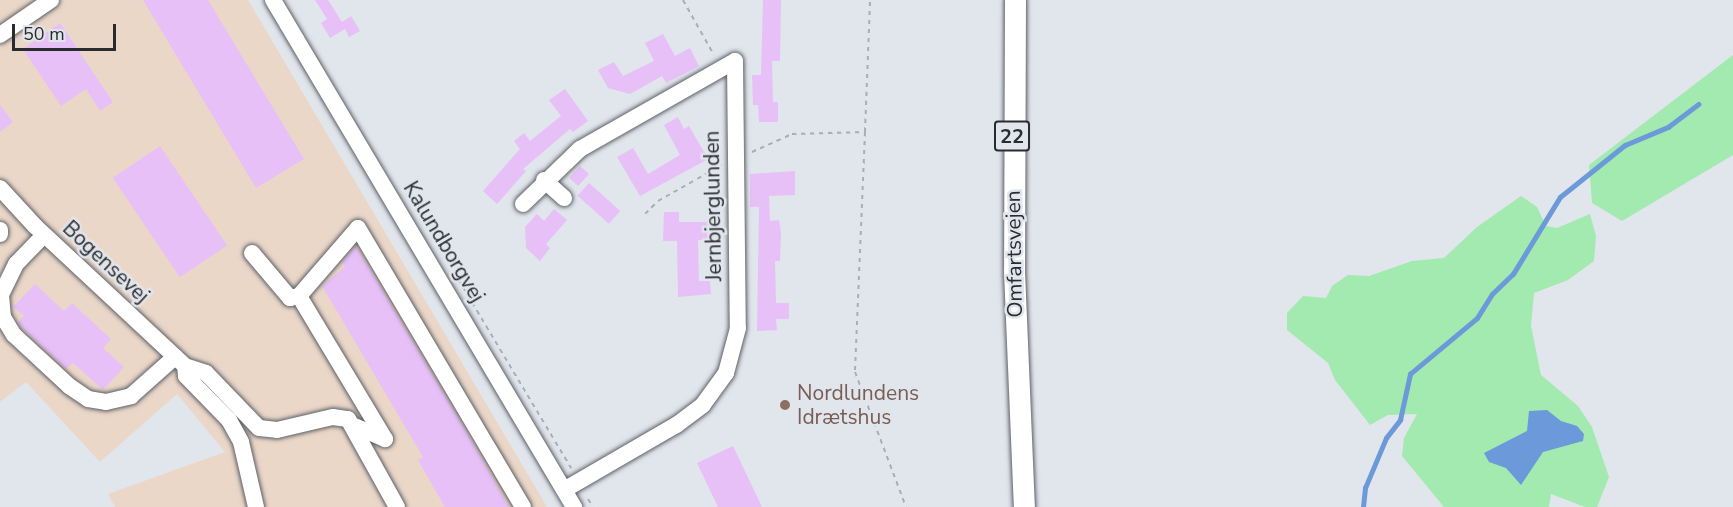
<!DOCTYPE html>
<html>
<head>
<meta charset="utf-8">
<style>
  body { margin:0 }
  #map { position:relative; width:1733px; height:507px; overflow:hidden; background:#e1e5ec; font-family:"Nunito Sans",sans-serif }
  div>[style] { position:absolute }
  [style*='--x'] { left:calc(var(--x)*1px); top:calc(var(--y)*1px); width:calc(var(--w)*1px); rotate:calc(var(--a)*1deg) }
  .industrial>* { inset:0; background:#ebd7c8 }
  .green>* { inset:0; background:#a2eab0 }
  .water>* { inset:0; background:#6c99da }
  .stream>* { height:4.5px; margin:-2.25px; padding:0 2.25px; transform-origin:2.25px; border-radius:2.25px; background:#6c99da }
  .building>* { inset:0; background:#e7c0f8; transform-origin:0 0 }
  .path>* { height:2px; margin-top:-1px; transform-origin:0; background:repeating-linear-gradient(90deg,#aaadb3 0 4.5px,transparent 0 9px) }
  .roads { filter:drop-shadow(0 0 2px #5d6167) drop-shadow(0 0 2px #5d6167) }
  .minor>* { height:16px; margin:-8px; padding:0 8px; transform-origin:8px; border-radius:8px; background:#fff }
  .major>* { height:21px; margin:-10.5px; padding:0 10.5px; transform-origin:10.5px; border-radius:10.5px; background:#fff }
  .dots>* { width:16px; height:16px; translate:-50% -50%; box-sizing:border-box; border:3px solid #e1e5ec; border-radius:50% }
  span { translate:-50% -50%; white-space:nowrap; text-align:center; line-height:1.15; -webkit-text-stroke:5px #e1e5ec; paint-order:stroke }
  .shield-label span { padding:2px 4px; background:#e1e5ec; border:2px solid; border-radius:4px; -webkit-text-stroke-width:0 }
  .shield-label { font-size:20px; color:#2a2b2e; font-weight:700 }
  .street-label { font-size:21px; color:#2a2b2e }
  .education-label { font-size:21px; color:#785e54 }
  .left { translate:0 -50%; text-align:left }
  .scale { position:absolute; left:12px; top:24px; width:104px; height:27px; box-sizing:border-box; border:3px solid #2a2b2e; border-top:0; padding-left:8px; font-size:18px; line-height:21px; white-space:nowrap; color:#2a2b2e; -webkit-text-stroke:4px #e1e5ec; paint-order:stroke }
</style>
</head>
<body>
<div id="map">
  <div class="industrial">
    <i style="clip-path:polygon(0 0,248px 0,547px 507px,115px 507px,108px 494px,225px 452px,177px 394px,100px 462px,26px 382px,0 402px)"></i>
  </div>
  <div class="green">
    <i style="clip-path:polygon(1733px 55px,1733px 155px,1622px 221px,1592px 203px,1589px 165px)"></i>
    <i style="clip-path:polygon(1521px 196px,1537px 207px,1546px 226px,1557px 228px,1590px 214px,1596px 236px,1594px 261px,1568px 280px,1534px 293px,1531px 326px,1541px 375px,1578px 406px,1592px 427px,1609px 477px,1597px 507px,1585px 507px,1551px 494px,1549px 507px,1444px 507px,1402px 456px,1404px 438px,1417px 414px,1388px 415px,1370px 425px,1335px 380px,1328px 363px,1287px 330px,1287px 313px,1303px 296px,1326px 298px,1332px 286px,1348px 275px,1369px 276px,1412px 261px,1444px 258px,1477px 227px)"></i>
  </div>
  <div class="water">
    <i style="clip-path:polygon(1547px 410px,1561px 421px,1577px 426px,1584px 434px,1583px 441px,1543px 452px,1521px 485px,1506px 468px,1489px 462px,1484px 453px,1527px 431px,1529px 411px)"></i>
  </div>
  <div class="stream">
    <i style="--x:1363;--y:507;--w:19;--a:-84"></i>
    <i style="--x:1365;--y:488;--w:54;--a:-67.2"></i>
    <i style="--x:1386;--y:438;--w:23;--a:-52"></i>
    <i style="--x:1400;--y:420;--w:47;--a:-77.7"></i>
    <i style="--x:1410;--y:374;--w:87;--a:-39.9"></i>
    <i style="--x:1477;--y:318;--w:28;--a:-58"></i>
    <i style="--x:1492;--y:294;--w:29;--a:-44"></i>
    <i style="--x:1513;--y:274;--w:90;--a:-58.6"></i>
    <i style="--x:1560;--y:197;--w:83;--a:-38.7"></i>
    <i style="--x:1625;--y:145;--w:47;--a:-22.7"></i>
    <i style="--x:1668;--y:127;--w:38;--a:-37"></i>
  </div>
  <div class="building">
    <i style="clip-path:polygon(143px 0,208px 0,304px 159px,256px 188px)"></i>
    <i style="clip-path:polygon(315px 0,328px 0,342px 22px,351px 16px,360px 31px,349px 37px,345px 29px,330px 38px,321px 23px,327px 19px)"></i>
    <i style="clip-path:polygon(763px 0,781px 0,780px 61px,772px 61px,773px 102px,778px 102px,778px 122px,759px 122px,758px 105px,753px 105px,752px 75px,761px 75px)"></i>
    <i style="clip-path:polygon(60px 23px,113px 102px,100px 111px,86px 89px,61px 106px,23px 49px)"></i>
    <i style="clip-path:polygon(663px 34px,675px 56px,690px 48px,699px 66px,666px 83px,662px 76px,630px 94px,608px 88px,598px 70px,614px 62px,623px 76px,654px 61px,645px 43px)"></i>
    <i style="clip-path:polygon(565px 89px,588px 121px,573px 132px,570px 129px,523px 169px,526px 171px,497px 204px,483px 191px,520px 149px,514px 141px,524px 133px,530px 141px,561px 116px,549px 100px)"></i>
    <i style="clip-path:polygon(0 105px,13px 122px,0 132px)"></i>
    <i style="clip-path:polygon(678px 117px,684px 129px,689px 126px,708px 159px,640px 196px,617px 157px,633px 148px,648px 174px,680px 155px,664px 125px)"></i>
    <i style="left:160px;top:146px;width:120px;height:57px;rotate:56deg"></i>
    <i style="left:580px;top:166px;width:12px;height:16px;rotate:42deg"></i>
    <i style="clip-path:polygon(795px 171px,795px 195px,769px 196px,770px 221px,779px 220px,781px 233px,780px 261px,775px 261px,776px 303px,789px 303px,789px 319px,776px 319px,777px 330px,757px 331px,759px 207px,750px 207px,750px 174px)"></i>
    <i style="left:589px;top:183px;width:42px;height:17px;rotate:42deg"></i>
    <i style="clip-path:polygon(554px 209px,567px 220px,546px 244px,550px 248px,540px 261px,526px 248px,525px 227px,537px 214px,544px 221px)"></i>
    <i style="clip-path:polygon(664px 212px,679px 212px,679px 222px,708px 222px,709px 240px,698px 240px,699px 281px,710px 281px,711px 294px,678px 297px,677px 241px,663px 241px)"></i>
    <i style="clip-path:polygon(356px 246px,465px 429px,509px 507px,445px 507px,418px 460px,423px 457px,322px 286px,345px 267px,342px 262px)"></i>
    <i style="clip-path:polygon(35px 284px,64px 311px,72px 303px,111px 339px,103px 348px,124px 367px,103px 390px,73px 363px,66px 369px,22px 328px,18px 322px,24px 316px,13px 307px)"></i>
    <i style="clip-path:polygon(733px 446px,762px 507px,718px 507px,697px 463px)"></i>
  </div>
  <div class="path">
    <i style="--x:683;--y:0;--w:63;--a:60.6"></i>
    <i style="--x:865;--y:132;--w:132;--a:-87.8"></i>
    <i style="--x:752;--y:152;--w:44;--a:-24.2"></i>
    <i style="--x:792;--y:134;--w:73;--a:-1.6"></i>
    <i style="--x:865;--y:132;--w:240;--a:92.4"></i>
    <i style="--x:855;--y:372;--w:144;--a:69.3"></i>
    <i style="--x:645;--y:214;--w:18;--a:-45"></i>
    <i style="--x:658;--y:201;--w:73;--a:-29.4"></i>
    <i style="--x:449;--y:264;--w:238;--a:59.1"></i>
    <i style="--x:588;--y:499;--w:9;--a:58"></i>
  </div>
  <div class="roads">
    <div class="minor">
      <i style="--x:273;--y:0;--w:590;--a:59.3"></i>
      <i style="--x:0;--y:35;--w:62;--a:-34.5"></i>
      <i style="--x:544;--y:180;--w:27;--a:42"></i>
      <i style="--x:0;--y:188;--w:52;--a:47.4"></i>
      <i style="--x:35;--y:226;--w:202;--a:43"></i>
      <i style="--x:523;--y:204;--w:79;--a:-44"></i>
      <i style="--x:580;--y:149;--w:178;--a:-29.6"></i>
      <i style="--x:735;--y:61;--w:267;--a:89.4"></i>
      <i style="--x:738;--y:328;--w:47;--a:104.9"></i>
      <i style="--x:726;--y:373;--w:39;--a:126"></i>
      <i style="--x:703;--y:405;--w:34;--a:143"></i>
      <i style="--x:676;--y:425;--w:129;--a:149.9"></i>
      <i style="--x:0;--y:230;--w:4;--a:90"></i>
      <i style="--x:44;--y:235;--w:40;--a:134"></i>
      <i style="--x:16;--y:264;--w:34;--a:116"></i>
      <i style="--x:1;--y:295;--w:22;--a:85"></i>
      <i style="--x:3;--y:317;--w:21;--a:59"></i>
      <i style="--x:14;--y:335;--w:75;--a:42.8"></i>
      <i style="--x:69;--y:386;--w:23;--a:34"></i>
      <i style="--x:88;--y:399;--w:18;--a:9"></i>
      <i style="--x:106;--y:402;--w:26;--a:-13"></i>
      <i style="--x:131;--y:396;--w:59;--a:-41.6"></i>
      <i style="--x:252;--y:253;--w:59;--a:49.8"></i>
      <i style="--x:290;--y:298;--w:9;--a:-13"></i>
      <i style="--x:299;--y:296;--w:167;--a:59"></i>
      <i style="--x:385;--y:439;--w:33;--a:-157"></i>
      <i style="--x:299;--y:296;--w:90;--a:-49.1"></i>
      <i style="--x:358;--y:228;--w:324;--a:59.4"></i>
      <i style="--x:185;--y:366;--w:22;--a:18"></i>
      <i style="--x:206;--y:373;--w:76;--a:46.1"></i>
      <i style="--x:259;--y:428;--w:18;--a:6"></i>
      <i style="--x:277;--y:430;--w:57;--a:-13.1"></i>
      <i style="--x:333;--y:417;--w:15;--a:8"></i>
      <i style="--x:348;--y:419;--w:101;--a:60.9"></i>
      <i style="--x:185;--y:366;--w:10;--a:84"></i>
      <i style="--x:186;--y:376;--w:62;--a:45.7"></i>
      <i style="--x:229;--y:420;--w:25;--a:61"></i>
      <i style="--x:241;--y:442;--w:67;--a:77"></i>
    </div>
    <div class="major">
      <i style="--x:1015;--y:0;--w:271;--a:90.2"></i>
      <i style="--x:1014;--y:271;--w:236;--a:87.6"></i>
    </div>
  </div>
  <div class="dots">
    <i style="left:785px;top:405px;background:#8d6e63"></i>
  </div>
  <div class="shield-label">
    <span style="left:1012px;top:136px">22</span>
  </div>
  <div class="street-label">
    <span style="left:713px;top:206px;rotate:-91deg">Jernbjerglunden</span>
    <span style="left:444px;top:242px;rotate:59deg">Kalundborgvej</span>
    <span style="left:1014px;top:254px;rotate:-91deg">Omfartsvejen</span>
    <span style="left:106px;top:262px;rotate:43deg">Bogensevej</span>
  </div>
  <div class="education-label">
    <span class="left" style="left:797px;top:405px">Nordlundens<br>Idrætshus</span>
  </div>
  <div class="scale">50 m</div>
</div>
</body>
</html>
